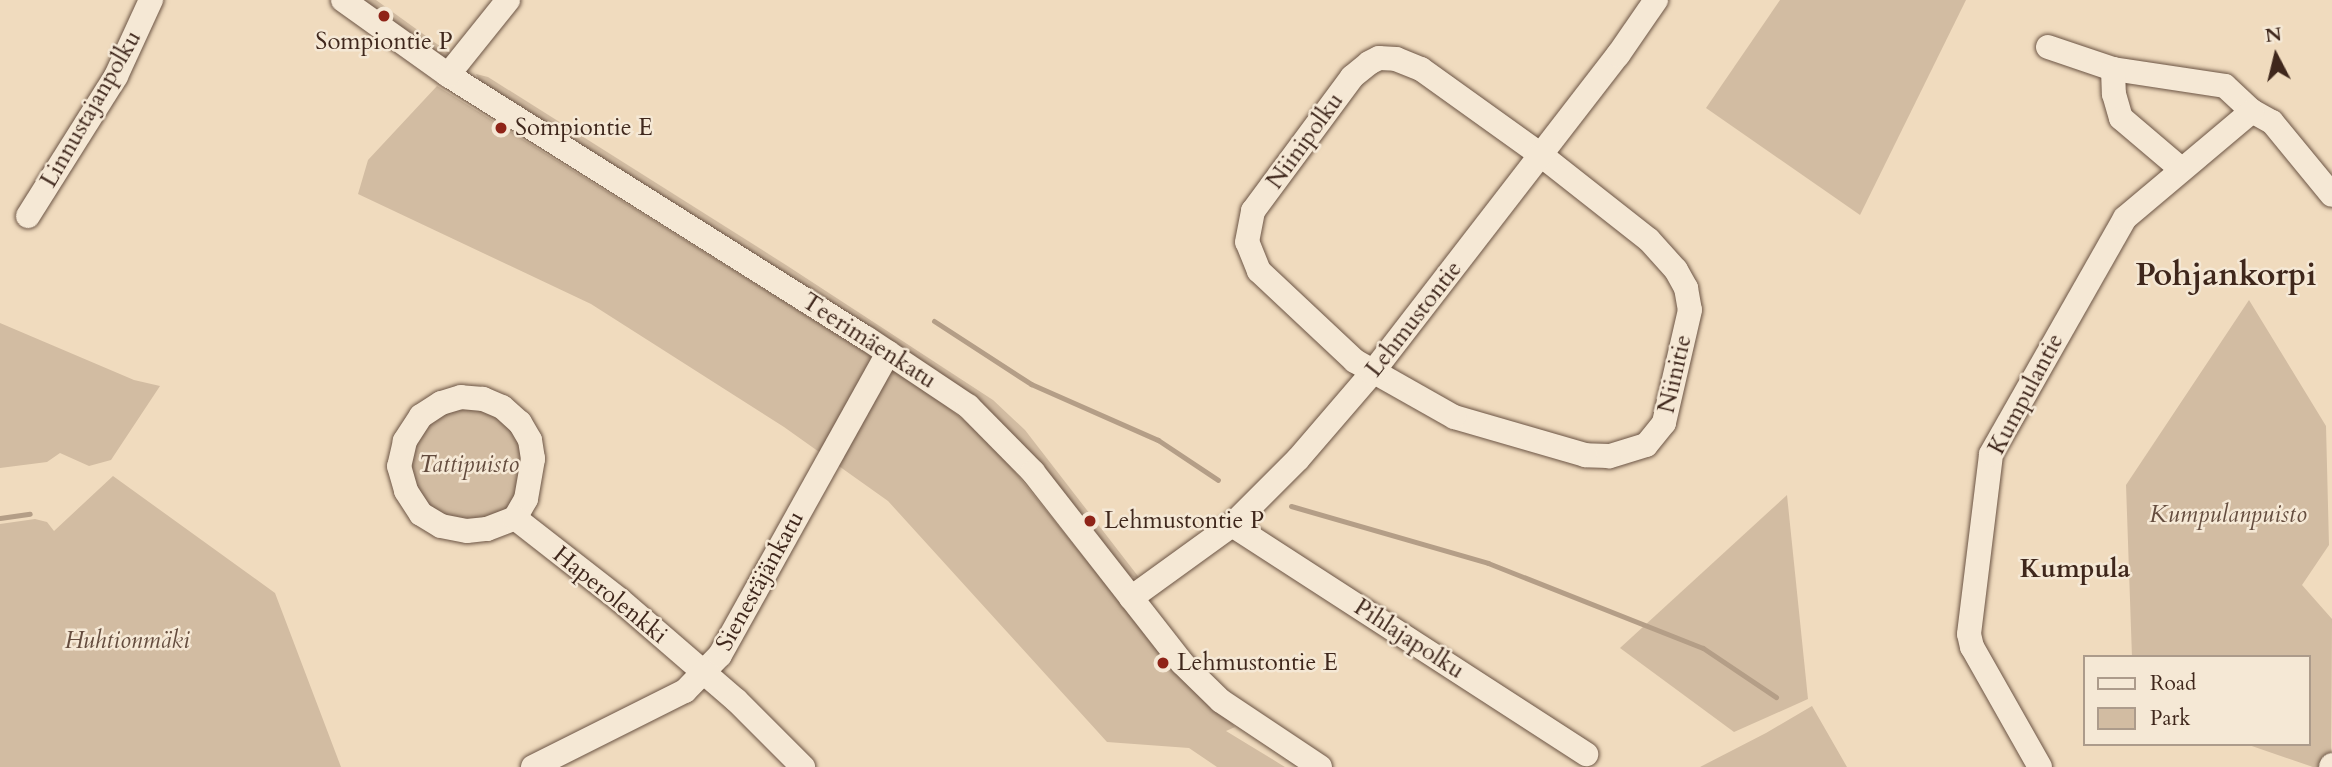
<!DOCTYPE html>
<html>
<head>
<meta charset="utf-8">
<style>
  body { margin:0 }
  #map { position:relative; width:2332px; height:767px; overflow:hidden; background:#f0dbbe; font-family:Cardo,serif }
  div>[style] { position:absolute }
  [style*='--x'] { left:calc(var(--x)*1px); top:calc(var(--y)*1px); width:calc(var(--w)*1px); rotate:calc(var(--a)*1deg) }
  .green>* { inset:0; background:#d2bca2 }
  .stream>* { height:5px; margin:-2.5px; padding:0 2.5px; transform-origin:2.5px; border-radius:2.5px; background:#b49e87 }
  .roads { filter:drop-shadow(0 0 2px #6b5444) drop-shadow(0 0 2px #6b5444) }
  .minor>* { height:24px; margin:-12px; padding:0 12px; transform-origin:12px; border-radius:12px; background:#f5e8d5 }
  .dots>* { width:19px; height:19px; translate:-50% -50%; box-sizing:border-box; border:4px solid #f5e8d5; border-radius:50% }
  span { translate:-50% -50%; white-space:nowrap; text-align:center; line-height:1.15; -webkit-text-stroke:5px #f5e8d5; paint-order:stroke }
  .poi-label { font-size:24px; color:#3f271c }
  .left { translate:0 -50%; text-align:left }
  .street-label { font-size:24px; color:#3f271c }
  .park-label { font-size:24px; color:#644c3e; font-style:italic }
  .neighbourhood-label { font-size:26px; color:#3f271c; font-weight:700 }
  .district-label { font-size:32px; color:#3f271c; font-weight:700 }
  .legend { position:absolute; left:2083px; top:655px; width:228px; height:91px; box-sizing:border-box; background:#f5e8d5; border:2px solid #ac9b8b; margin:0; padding:9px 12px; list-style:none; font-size:21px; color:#3f271c }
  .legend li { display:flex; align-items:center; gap:14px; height:35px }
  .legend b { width:35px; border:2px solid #ac9b8b }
  .north { position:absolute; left:2241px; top:21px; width:70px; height:70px; -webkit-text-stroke:5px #f5e8d5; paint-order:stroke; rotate:353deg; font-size:19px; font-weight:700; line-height:28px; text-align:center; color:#3f271c }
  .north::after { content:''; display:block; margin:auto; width:24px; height:32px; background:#3f271c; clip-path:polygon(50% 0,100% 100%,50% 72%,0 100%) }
</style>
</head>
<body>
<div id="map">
  <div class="green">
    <i style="clip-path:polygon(359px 0,376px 0,455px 57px,446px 59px)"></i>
    <i style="clip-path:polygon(1780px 0,1966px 0,1860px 215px,1706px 108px)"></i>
    <i style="clip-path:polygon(476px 74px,488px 77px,786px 265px,993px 400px,1025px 430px,1141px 580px,1128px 575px,1047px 473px,983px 404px,482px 87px)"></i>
    <i style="clip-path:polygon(437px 86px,926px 390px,990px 441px,1141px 628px,1235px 727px,1226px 731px,1285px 767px,1217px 767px,1189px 748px,1107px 742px,888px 501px,784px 427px,591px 304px,358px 194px,368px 160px)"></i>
    <i style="clip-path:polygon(2249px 300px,2326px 426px,2329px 545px,2302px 585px,2332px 619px,2331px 767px,2313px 767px,2246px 744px,2309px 744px,2309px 657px,2132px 657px,2126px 485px)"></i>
    <i style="clip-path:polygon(0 323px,134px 380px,160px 386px,111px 460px,89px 466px,60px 453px,47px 462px,0 468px)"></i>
    <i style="clip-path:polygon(461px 407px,499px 415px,524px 445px,515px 502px,500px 515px,482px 522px,445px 519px,417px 494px,410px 457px,426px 424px)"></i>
    <i style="clip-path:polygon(113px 476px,275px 593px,341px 767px,0 767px,0 524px,35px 519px,47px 522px,54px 531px)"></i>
    <i style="clip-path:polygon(1787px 495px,1808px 699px,1734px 732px,1620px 648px)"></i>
    <i style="clip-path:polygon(1812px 706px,1847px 767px,1700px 767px,1766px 733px)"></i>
  </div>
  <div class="stream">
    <i style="--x:934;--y:321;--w:116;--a:33"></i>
    <i style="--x:1031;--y:384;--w:139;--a:23.8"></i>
    <i style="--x:1158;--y:440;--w:72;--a:33.7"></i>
    <i style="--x:1291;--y:506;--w:205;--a:16.1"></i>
    <i style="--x:1488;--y:563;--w:231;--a:21.6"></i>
    <i style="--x:1703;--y:648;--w:88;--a:33.9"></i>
    <i style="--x:0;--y:518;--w:30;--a:-8"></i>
  </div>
  <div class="roads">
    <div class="minor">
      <i style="--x:343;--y:0;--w:129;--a:35.5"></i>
      <i style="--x:448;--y:75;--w:494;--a:32.2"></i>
      <i style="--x:866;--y:338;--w:123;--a:33.7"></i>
      <i style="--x:968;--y:406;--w:93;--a:45.4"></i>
      <i style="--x:1033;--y:472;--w:242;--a:52"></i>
      <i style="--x:1182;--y:663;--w:54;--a:44.3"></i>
      <i style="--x:1221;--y:701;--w:119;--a:33.7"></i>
      <i style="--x:2048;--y:47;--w:69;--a:18.7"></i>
      <i style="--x:2113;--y:69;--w:113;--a:8.6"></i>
      <i style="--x:2225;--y:86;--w:37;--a:43"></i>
      <i style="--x:2252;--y:111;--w:23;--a:29"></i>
      <i style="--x:2272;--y:122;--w:94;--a:50.6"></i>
      <i style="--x:1379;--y:58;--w:17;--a:3"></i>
      <i style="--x:1396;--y:59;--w:27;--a:22"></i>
      <i style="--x:1421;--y:69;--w:148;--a:35.6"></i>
      <i style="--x:1541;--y:155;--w:137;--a:38.2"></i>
      <i style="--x:1649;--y:240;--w:40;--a:48"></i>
      <i style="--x:1676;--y:270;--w:21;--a:61"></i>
      <i style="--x:1686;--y:288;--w:22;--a:80"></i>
      <i style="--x:1690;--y:310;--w:116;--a:103"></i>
      <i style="--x:1664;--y:423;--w:28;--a:129"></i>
      <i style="--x:1646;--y:445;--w:39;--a:163"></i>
      <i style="--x:1609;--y:456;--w:24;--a:-178"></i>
      <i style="--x:1585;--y:455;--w:136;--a:-163.8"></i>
      <i style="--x:1454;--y:417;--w:114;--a:-150.5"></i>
      <i style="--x:1355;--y:361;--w:132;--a:-136.8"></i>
      <i style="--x:1259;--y:271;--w:31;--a:-112"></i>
      <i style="--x:1247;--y:242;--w:32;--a:-79"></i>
      <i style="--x:1253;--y:211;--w:167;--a:-53.5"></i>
      <i style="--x:1352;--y:77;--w:22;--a:-39"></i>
      <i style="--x:1369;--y:63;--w:11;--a:-27"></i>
      <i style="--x:2113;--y:69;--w:25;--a:88"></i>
      <i style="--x:2114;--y:94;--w:25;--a:74"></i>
      <i style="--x:2121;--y:118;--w:79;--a:40.4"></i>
      <i style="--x:448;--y:75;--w:96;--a:-51.3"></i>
      <i style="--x:28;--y:216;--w:165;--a:-57.8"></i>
      <i style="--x:116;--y:76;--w:84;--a:-65.3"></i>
      <i style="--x:515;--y:518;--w:22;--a:-60"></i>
      <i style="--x:526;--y:499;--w:41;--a:-80.1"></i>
      <i style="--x:533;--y:459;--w:19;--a:-99"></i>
      <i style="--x:530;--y:440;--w:20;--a:-120"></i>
      <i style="--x:520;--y:423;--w:24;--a:-138"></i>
      <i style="--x:502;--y:407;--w:21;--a:-157"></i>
      <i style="--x:483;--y:399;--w:22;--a:-175"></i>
      <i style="--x:461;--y:397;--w:21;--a:163"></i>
      <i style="--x:441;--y:403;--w:24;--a:147"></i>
      <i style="--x:421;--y:416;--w:30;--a:123"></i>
      <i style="--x:405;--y:441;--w:26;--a:103"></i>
      <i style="--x:399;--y:466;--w:26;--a:74"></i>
      <i style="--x:406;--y:491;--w:27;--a:57"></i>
      <i style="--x:421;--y:514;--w:23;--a:31"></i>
      <i style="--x:441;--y:526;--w:26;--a:11"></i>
      <i style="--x:467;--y:531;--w:20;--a:-6"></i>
      <i style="--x:487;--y:529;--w:30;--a:-21"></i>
      <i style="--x:515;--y:518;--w:133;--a:38"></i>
      <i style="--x:620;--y:600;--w:153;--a:40.8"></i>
      <i style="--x:736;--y:700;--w:95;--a:45"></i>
      <i style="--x:1232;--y:525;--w:422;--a:32.9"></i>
      <i style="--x:1131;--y:598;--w:125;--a:-35.9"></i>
      <i style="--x:1232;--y:525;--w:93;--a:-45"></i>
      <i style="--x:1298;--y:459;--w:113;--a:-49.3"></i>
      <i style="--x:1372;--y:373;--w:402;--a:-52.3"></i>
      <i style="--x:1618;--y:55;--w:67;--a:-55.4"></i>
      <i style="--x:533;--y:767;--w:170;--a:-26.6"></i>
      <i style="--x:685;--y:691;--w:50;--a:-45.8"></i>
      <i style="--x:720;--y:655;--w:346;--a:-60.9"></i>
      <i style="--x:2040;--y:767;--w:138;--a:-119.5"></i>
      <i style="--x:1972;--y:647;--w:13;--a:-103"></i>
      <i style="--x:1969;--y:634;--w:181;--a:-83"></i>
      <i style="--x:1991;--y:454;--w:271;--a:-60.4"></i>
      <i style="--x:2125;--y:218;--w:166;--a:-40.1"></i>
      <i style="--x:2331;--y:767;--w:2;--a:-63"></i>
    </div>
  </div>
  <div class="dots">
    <i style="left:384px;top:16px;background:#8f2418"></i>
    <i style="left:501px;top:128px;background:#8f2418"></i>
    <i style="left:1090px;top:521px;background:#8f2418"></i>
    <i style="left:1163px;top:663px;background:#8f2418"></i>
  </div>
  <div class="poi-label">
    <span style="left:384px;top:42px">Sompiontie P</span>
    <span class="left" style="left:515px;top:128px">Sompiontie E</span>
    <span class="left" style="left:1104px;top:521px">Lehmustontie P</span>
    <span class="left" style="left:1177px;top:663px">Lehmustontie E</span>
  </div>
  <div class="street-label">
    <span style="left:91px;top:109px;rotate:-60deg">Linnustajanpolku</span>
    <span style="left:1305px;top:141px;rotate:-54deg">Niinipolku</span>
    <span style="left:1414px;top:319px;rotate:-52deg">Lehmustontie</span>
    <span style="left:869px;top:341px;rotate:33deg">Teerimäenkatu</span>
    <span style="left:1675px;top:374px;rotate:-77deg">Niinitie</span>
    <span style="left:2026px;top:394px;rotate:-62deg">Kumpulantie</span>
    <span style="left:760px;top:581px;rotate:-61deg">Sienestäjänkatu</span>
    <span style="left:610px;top:595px;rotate:39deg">Haperolenkki</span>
    <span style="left:1409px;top:639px;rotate:33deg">Pihlajapolku</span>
  </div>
  <div class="park-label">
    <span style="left:469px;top:465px">Tattipuisto</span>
    <span style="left:2228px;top:515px">Kumpulanpuisto</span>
    <span style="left:127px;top:641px">Huhtionmäki</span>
  </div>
  <div class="neighbourhood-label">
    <span style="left:2075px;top:569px">Kumpula</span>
  </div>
  <div class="district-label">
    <span style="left:2226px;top:275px">Pohjankorpi</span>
  </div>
  <ul class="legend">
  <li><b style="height:9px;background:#f5e8d5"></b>Road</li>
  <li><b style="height:19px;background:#d2bca2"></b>Park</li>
  </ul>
  <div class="north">N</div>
</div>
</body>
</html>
